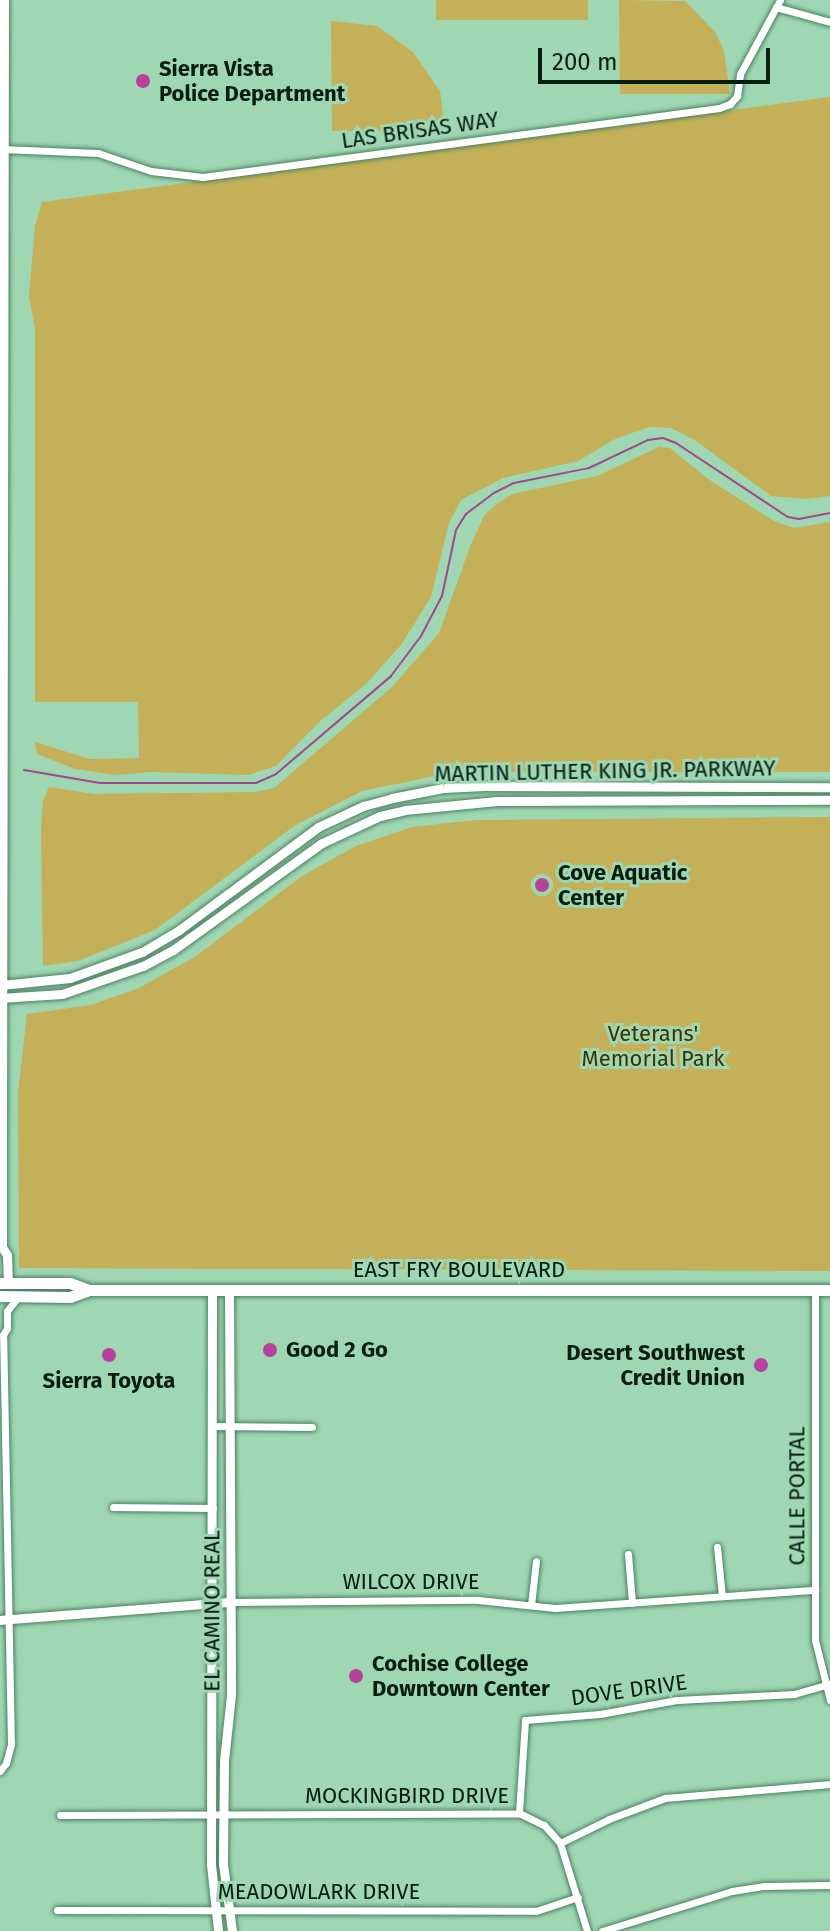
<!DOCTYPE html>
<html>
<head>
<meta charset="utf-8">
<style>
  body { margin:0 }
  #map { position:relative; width:830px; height:1931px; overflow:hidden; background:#9fd7b3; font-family:"Fira Sans",sans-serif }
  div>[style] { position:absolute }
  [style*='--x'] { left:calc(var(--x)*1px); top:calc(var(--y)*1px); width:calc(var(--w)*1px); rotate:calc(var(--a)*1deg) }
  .green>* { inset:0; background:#c4b058; transform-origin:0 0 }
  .stream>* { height:2px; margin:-1px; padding:0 1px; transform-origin:1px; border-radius:1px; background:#9f488c }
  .roads { filter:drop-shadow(0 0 2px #4b8060) drop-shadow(0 0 2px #4b8060) }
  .minor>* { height:7px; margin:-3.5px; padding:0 3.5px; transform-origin:3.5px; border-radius:3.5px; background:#fff }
  .tertiary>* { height:9px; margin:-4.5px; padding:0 4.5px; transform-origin:4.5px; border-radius:4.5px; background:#fff }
  .secondary>* { height:11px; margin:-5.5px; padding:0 5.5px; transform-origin:5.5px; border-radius:5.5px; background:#fff }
  .dots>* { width:22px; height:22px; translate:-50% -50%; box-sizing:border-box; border:4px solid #9fd7b3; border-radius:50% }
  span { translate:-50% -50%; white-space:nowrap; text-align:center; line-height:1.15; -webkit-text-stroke:6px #9fd7b3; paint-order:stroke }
  .poi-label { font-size:22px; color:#071d10; font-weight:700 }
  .left { translate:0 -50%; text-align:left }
  .right { translate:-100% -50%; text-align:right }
  .street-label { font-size:22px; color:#071d10 }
  .park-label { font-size:22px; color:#3e3300 }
  .scale { position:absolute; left:538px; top:48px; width:232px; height:36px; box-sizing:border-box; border:4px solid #071d10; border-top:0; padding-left:10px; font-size:24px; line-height:28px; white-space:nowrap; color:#071d10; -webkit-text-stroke:6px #9fd7b3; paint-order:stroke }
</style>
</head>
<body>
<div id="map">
  <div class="green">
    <i style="left:436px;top:0;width:152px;height:20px"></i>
    <i style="clip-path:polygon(619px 0,685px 1px,715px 32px,724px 51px,730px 94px,620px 94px)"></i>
    <i style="clip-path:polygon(331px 21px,377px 26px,413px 52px,440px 91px,445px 131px,332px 131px)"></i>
    <i style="clip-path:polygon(830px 97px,830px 496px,806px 499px,771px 496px,696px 441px,671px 428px,649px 427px,615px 439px,578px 461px,503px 478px,461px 500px,449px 523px,431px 597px,401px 645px,366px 684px,319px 722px,276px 766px,248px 775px,151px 772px,115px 775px,75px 769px,37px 754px,35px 742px,90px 759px,139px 758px,138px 702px,35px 702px,35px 328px,29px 297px,35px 226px,42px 202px)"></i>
    <i style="clip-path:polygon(659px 447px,670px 448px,708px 479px,774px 521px,794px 528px,830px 522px,830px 772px,490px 772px,431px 777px,362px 791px,294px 826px,155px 930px,78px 961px,43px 966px,41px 828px,43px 801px,49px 787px,94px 794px,255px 792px,274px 788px,393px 686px,439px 633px,471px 544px,484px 516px,494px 506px,512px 494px,597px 476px)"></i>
    <i style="clip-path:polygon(830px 817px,830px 1271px,19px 1268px,18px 1093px,27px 1014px,91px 1005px,139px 988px,196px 956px,302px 876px,356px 846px,412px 827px,476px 820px)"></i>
  </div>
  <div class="stream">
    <i style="--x:24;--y:770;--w:77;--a:9.7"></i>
    <i style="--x:100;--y:783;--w:156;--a:0"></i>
    <i style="--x:256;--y:783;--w:22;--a:-24"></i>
    <i style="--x:276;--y:774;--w:151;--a:-40.4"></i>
    <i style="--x:391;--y:676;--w:50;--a:-53.1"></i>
    <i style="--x:421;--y:636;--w:45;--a:-62.3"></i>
    <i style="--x:442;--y:596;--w:67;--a:-78"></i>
    <i style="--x:456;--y:530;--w:19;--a:-58"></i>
    <i style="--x:466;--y:514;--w:35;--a:-37"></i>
    <i style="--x:494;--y:493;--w:22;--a:-27"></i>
    <i style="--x:514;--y:483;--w:76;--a:-11.3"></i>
    <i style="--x:589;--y:468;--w:65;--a:-25.4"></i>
    <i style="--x:648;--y:440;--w:15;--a:-8"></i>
    <i style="--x:663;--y:438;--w:14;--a:21"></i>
    <i style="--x:676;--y:443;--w:134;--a:33.5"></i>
    <i style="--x:788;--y:517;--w:11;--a:10"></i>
    <i style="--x:799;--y:519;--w:32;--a:-11"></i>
  </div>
  <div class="roads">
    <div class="minor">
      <i style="--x:776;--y:7;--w:56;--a:15.5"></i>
      <i style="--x:2;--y:149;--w:96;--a:2.4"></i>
      <i style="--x:98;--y:153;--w:56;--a:18.8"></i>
      <i style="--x:151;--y:171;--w:52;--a:6.6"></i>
      <i style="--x:203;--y:177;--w:521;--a:-7.62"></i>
      <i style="--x:719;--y:108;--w:12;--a:-20"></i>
      <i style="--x:730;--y:104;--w:11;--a:-49"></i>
      <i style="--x:737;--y:96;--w:22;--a:-82"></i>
      <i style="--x:740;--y:74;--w:84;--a:-61.6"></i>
      <i style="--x:815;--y:1290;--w:350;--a:90"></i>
      <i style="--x:815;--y:1640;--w:62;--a:76"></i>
      <i style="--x:214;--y:1426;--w:98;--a:0.6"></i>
      <i style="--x:113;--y:1507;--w:100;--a:0.6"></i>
      <i style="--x:717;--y:1547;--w:49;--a:84.2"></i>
      <i style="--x:628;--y:1554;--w:49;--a:85.3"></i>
      <i style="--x:230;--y:1602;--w:248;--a:-0.5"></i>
      <i style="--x:478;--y:1600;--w:77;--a:5.9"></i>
      <i style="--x:555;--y:1608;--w:261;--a:-4"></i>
      <i style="--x:531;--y:1605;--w:44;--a:-83.5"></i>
      <i style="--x:0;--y:1771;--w:10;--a:-53"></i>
      <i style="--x:6;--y:1763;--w:20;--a:-75"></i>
      <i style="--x:11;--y:1744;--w:409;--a:-91.1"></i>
      <i style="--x:3;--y:1335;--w:8;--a:-60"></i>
      <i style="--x:7;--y:1328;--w:17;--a:-90"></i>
      <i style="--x:7;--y:1311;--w:18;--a:-52"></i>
      <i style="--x:519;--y:1813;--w:93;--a:-86.3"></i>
      <i style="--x:525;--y:1720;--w:75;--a:-4.6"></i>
      <i style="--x:600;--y:1714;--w:78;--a:-10.3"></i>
      <i style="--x:677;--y:1700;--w:117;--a:-2.9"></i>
      <i style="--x:794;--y:1694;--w:37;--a:-16"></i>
      <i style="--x:60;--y:1815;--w:459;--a:-0.2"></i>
      <i style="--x:519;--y:1813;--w:28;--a:26"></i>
      <i style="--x:544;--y:1825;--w:24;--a:48"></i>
      <i style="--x:560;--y:1843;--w:55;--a:-26.1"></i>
      <i style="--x:609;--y:1819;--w:60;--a:-20.6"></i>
      <i style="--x:665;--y:1798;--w:166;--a:-4.8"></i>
      <i style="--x:560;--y:1843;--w:92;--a:72.9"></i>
      <i style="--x:57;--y:1910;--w:479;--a:0.1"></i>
      <i style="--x:536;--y:1911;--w:44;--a:-18.4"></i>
      <i style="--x:602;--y:1931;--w:136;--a:-17.1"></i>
      <i style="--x:732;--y:1891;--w:33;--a:-9"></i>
      <i style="--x:765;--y:1886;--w:65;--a:-0.9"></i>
    </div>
    <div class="tertiary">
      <i style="--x:4;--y:0;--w:1159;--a:90.1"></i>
      <i style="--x:2;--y:1159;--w:88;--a:90"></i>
      <i style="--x:2;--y:1247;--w:9;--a:58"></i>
      <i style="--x:7;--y:1255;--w:28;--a:88"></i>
      <i style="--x:1;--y:985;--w:69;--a:-5.8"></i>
      <i style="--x:70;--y:978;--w:77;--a:-19.9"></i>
      <i style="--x:142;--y:952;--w:43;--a:-30.7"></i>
      <i style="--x:179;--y:930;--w:173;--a:-36.5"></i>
      <i style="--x:318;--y:827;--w:50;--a:-25"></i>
      <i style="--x:363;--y:806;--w:30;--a:-15"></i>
      <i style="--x:392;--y:798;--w:52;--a:-11.1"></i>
      <i style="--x:443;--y:788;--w:41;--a:-2.8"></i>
      <i style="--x:484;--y:786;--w:346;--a:0.2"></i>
      <i style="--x:0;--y:998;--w:62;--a:-3.7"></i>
      <i style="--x:62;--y:994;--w:86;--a:-19.1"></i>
      <i style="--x:143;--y:966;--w:34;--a:-28"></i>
      <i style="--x:173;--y:950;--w:183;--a:-35.7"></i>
      <i style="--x:322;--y:843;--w:64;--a:-25"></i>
      <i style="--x:380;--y:816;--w:26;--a:-13"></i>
      <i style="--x:405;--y:810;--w:92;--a:-5.6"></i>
      <i style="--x:497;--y:801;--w:333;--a:-0.2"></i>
      <i style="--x:212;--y:1290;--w:574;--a:90.1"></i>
      <i style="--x:211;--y:1864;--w:67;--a:84"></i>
      <i style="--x:229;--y:1290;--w:405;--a:89.7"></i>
      <i style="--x:231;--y:1695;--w:66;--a:96.1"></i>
      <i style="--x:224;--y:1761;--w:103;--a:90.6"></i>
      <i style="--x:223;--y:1864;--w:68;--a:82.3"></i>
      <i style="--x:0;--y:1620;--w:231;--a:-4.5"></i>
    </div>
    <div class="secondary">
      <i style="--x:0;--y:1283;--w:70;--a:0"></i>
      <i style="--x:70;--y:1283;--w:20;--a:20"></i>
      <i style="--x:89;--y:1290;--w:741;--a:0"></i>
      <i style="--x:0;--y:1296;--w:70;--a:0.8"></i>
      <i style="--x:70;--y:1297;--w:20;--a:-20"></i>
    </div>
  </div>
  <div class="dots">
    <i style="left:143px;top:81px;background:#b5439e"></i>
    <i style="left:542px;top:885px;background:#b5439e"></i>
    <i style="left:270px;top:1350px;background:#b5439e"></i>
    <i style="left:109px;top:1355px;background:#b5439e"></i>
    <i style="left:761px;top:1365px;background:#b5439e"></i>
    <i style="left:356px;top:1676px;background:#b5439e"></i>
  </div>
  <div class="poi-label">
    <span class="left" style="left:159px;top:81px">Sierra Vista<br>Police Department</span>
    <span class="left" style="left:558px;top:885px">Cove Aquatic<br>Center</span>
    <span class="left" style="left:286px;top:1350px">Good 2 Go</span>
    <span class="right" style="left:745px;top:1365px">Desert Southwest<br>Credit Union</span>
    <span style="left:109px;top:1381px">Sierra Toyota</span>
    <span class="left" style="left:372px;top:1676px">Cochise College<br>Downtown Center</span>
  </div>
  <div class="street-label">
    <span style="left:420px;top:130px;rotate:-8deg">LAS BRISAS WAY</span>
    <span style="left:605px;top:771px;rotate:-1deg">MARTIN LUTHER KING JR. PARKWAY</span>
    <span style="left:459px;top:1270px">EAST FRY BOULEVARD</span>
    <span style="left:797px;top:1496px;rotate:-90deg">CALLE PORTAL</span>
    <span style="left:411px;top:1582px">WILCOX DRIVE</span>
    <span style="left:212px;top:1611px;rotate:-90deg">EL CAMINO REAL</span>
    <span style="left:629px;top:1690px;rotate:-8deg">DOVE DRIVE</span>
    <span style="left:407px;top:1796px">MOCKINGBIRD DRIVE</span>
    <span style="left:319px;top:1892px">MEADOWLARK DRIVE</span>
  </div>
  <div class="park-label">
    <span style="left:653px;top:1046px">Veterans'<br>Memorial Park</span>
  </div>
  <div class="scale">200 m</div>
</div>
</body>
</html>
